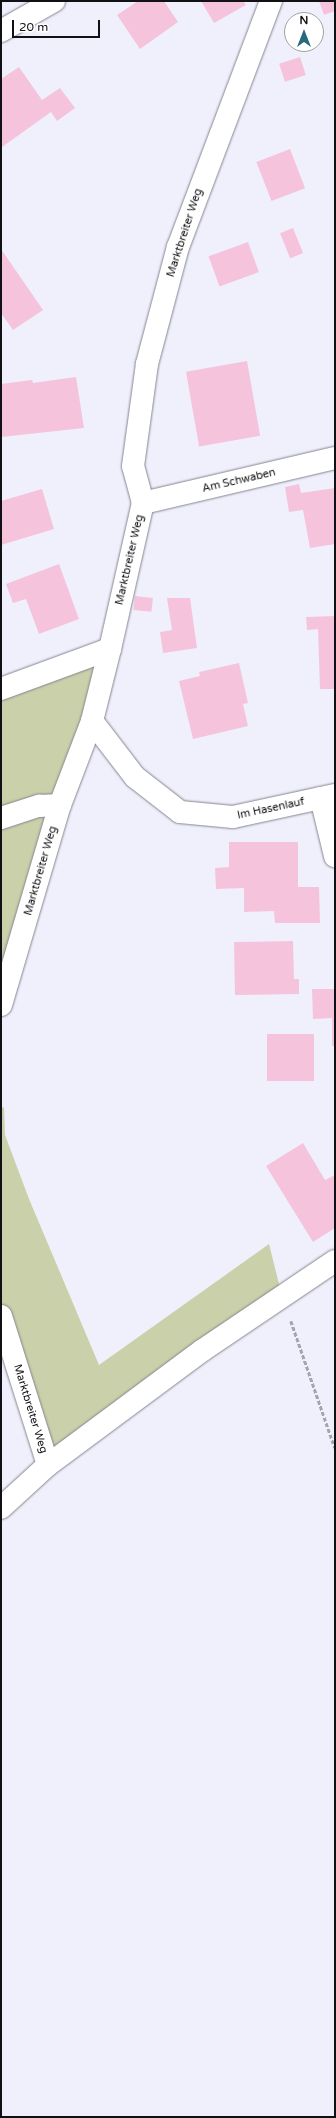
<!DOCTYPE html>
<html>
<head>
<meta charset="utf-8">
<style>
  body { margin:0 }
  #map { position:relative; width:336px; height:2118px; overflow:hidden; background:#eff0fc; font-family:"Varela Round",sans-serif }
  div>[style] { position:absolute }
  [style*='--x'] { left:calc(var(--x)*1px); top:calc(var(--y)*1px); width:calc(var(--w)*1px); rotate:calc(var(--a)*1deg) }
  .green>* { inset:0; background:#cad0a9 }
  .building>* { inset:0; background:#f5c4dc; transform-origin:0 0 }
  .path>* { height:2.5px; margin-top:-1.25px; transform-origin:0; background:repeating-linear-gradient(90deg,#a3a4ad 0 4px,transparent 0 6px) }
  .roads { filter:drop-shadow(0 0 1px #858590) drop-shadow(0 0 1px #858590) }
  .minor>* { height:22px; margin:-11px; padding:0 11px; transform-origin:11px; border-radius:11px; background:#fff }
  span { translate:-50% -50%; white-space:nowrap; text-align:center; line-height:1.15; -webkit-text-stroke:3px #fff; paint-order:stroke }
  .street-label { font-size:11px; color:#111115 }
  .frame { position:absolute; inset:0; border:2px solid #111115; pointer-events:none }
  .north { position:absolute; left:284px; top:12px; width:40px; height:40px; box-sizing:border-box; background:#fff; border:1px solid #a0a0a1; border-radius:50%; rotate:0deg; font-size:11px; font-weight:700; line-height:16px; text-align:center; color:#111115 }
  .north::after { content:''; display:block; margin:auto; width:14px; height:18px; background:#2a687e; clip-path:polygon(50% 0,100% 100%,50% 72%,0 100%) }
  .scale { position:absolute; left:12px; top:20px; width:88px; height:18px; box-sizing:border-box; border:2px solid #111115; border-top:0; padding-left:5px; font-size:12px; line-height:14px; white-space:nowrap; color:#111115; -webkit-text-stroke:3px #fff; paint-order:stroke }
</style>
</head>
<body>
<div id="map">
  <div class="green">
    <i style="clip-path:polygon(110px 649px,1px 1005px,1px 689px)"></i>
    <i style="clip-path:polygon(4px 1107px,5px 1135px,29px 1199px,99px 1365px,269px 1244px,282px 1296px,48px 1465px,1px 1316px,1px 1108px)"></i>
  </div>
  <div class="building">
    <i style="clip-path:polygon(138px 1px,164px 1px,178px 22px,140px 49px,117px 15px)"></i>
    <i style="clip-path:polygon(201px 1px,243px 1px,246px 5px,214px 23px)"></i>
    <i style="clip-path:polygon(319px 1px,335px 1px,335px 11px,324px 15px)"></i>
    <i style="left:300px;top:57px;width:19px;height:22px;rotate:72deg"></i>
    <i style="clip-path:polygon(19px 67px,42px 100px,60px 88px,75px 108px,57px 121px,51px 112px,2px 147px,1px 79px)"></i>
    <i style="left:290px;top:149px;width:42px;height:36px;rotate:69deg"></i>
    <i style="left:293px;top:228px;width:27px;height:14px;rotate:68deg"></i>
    <i style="left:248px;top:242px;width:32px;height:42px;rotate:70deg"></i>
    <i style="clip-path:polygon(1px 249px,43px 310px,13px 330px,1px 313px)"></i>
    <i style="left:247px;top:361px;width:76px;height:62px;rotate:80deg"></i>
    <i style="clip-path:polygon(76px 377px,84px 428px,1px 437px,1px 384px,32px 380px,33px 383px)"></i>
    <i style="clip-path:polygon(299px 484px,301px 493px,335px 488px,335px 544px,310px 548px,303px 510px,289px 512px,285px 487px)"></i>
    <i style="clip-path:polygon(42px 489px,54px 529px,1px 545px,1px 501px)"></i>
    <i style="clip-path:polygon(59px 564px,79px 619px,39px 634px,26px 599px,13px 603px,6px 584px)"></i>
    <i style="left:135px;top:596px;width:18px;height:14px;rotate:6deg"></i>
    <i style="clip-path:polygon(167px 598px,190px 598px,197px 648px,163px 653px,160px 632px,172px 630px)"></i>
    <i style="clip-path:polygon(335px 616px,335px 689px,320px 689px,318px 629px,307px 630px,306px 617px)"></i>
    <i style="clip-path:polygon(239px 663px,248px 703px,243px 704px,248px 726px,193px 739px,179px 681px,200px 676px,199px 672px)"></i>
    <i style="clip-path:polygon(229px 842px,298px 842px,298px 887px,319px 887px,320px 923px,275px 923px,274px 911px,244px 912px,244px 888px,216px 889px,215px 868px,229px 867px)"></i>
    <i style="clip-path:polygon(293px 941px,294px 979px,299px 979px,299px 994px,235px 995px,234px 942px)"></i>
    <i style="clip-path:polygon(312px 989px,335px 989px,335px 1046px,332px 1046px,332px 1018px,313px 1019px)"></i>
    <i style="left:267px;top:1034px;width:47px;height:47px"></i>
    <i style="clip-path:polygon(303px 1143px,325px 1180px,335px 1175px,335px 1228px,313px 1242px,266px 1166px)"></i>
  </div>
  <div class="path">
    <i style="--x:291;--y:1321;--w:134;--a:70.9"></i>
  </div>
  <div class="roads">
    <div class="minor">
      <i style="--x:1;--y:31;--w:61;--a:-29.5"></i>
      <i style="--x:143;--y:503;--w:197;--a:-13.2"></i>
      <i style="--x:1;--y:689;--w:116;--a:-20.2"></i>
      <i style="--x:92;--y:721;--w:71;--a:52.5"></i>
      <i style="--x:135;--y:777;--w:57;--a:37.9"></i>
      <i style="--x:180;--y:812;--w:53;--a:5.4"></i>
      <i style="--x:233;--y:817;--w:104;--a:-12.2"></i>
      <i style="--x:321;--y:798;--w:60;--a:76.4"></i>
      <i style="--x:1;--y:818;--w:40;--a:-18"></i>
      <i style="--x:39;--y:806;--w:21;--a:-3"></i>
      <i style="--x:1;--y:1005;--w:209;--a:-73.6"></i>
      <i style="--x:60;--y:805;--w:90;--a:-69.1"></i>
      <i style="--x:92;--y:721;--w:74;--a:-76"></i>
      <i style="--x:110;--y:649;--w:150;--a:-77.3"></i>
      <i style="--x:143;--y:503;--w:38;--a:-105"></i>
      <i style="--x:133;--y:466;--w:103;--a:-82.2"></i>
      <i style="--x:147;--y:364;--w:121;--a:-75.2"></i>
      <i style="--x:178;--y:247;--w:263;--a:-69.3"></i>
      <i style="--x:1;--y:1316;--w:156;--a:72.5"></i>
      <i style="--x:1;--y:1508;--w:64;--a:-42.5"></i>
      <i style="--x:48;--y:1465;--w:193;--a:-36.6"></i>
      <i style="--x:203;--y:1350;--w:159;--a:-34"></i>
    </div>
  </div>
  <div class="street-label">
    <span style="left:185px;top:233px;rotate:-72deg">Marktbreiter Weg</span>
    <span style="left:239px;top:481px;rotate:-13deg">Am Schwaben</span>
    <span style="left:130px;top:560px;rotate:-77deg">Marktbreiter Weg</span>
    <span style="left:271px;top:809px;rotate:-12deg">Im Hasenlauf</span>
    <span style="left:41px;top:871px;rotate:-74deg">Marktbreiter Weg</span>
    <span style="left:30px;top:1409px;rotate:73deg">Marktbreiter Weg</span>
  </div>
  <div class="frame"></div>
  <div class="north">N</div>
  <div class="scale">20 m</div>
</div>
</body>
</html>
